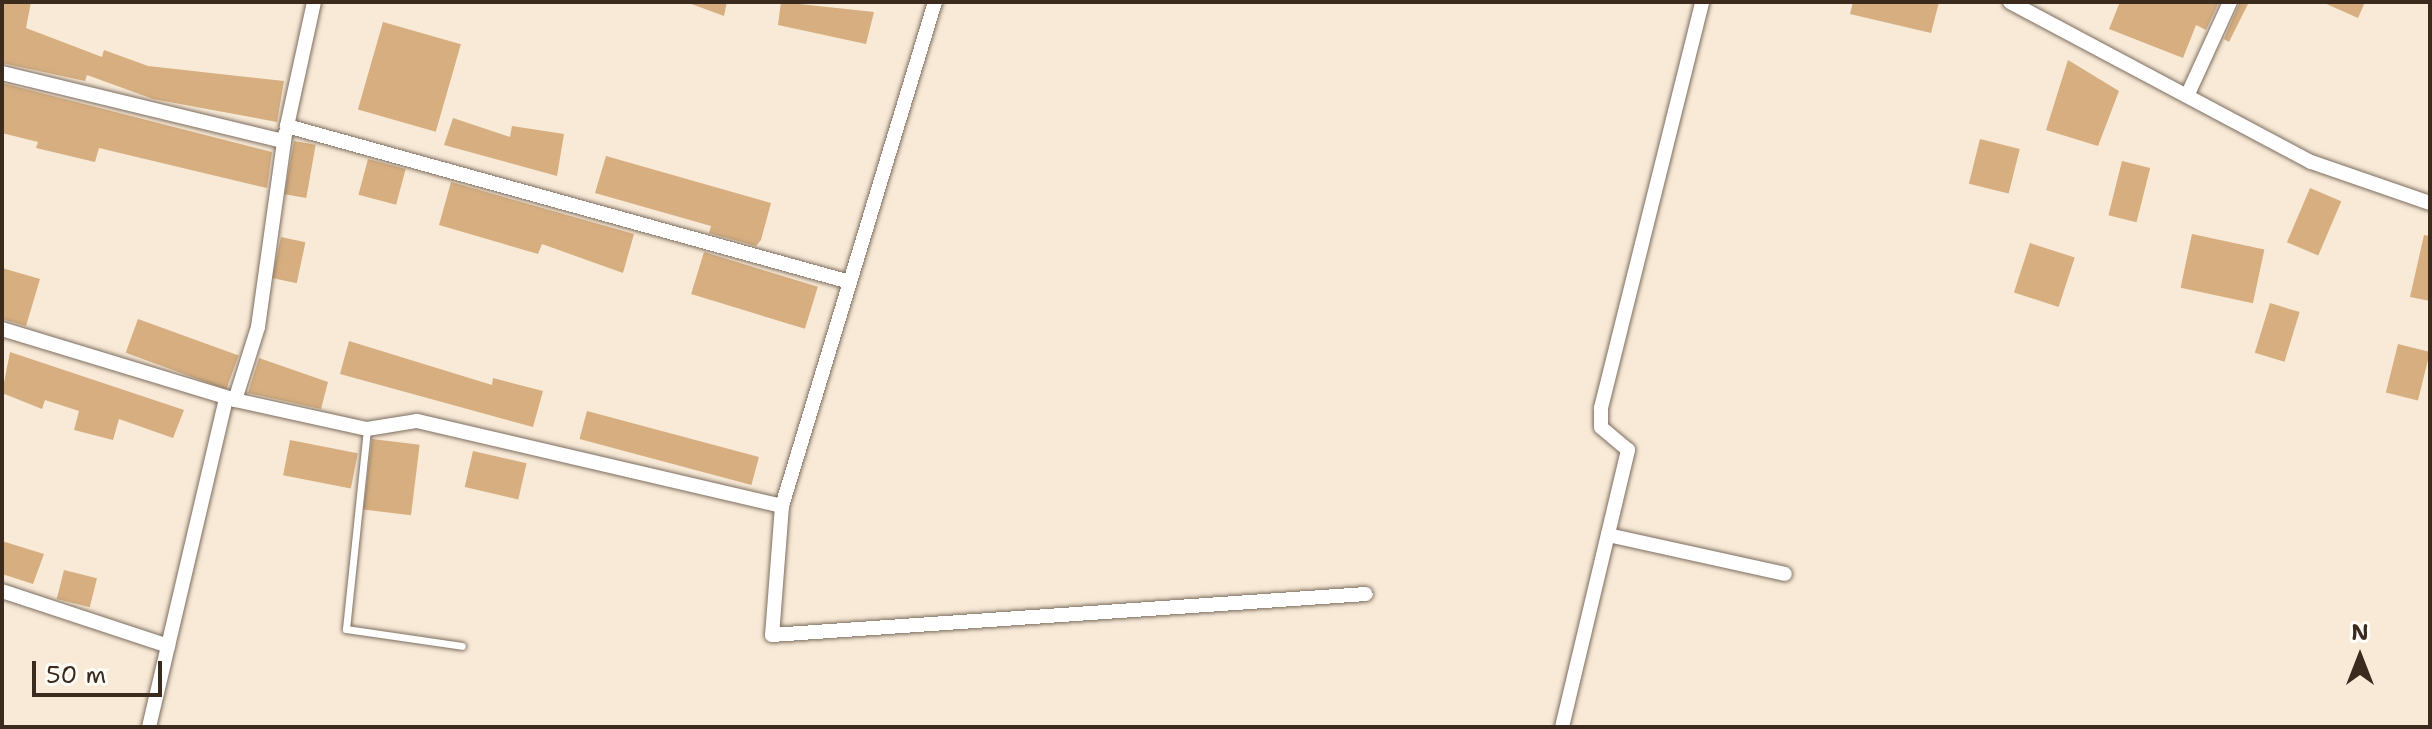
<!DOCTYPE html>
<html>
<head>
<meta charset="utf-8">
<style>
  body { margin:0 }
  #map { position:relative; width:2432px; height:729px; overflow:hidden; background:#f8ead7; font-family:"Shantell Sans",sans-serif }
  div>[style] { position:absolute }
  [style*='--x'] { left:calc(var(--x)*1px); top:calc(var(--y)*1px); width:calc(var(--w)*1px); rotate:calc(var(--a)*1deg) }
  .building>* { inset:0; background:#d6ae80; transform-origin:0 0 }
  .roads { filter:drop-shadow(0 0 2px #7d6d5f) drop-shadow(0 0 2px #7d6d5f) }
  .lane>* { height:7px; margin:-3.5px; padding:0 3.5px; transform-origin:3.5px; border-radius:3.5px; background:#fff }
  .street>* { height:14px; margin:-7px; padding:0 7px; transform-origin:7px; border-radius:7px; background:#fff }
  span { translate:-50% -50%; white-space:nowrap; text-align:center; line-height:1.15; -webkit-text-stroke:6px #fdfcf7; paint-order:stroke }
  .frame { position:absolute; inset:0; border:4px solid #3b2a1e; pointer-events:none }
  .north { position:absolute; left:2320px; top:617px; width:80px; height:80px; -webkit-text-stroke:6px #fdfcf7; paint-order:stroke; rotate:0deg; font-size:22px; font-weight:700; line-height:32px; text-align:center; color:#3b2a1e }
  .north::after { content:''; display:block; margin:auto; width:28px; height:36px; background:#3b2a1e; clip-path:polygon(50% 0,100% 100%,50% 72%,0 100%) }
  .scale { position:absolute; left:32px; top:661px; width:130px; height:36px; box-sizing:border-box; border:4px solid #3b2a1e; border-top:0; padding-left:10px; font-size:24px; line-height:28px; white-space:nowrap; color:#3b2a1e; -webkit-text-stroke:6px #fdfcf7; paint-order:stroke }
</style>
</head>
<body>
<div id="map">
  <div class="building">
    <i style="clip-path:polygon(2px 2px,31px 2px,26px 28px,102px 57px,104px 50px,148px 66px,284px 81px,277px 122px,153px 99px,87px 75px,85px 81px,2px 63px)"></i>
    <i style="clip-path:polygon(686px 2px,727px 2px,724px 16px)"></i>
    <i style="clip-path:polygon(781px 2px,874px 12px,866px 44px,778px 25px)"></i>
    <i style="clip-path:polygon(1853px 2px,1939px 2px,1931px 33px,1850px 14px)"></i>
    <i style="clip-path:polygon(2120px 2px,2219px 2px,2206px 30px,2196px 25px,2183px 58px,2109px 29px)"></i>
    <i style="clip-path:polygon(2240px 2px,2249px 2px,2229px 42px,2224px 39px)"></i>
    <i style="clip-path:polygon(2322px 2px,2365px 2px,2358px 18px)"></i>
    <i style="left:383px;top:22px;width:81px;height:91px;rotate:16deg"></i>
    <i style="clip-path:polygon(2068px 60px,2119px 91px,2098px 146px,2046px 130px)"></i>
    <i style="clip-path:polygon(2px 83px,272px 152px,267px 188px,99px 148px,95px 162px,36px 148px,38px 142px,2px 133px)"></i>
    <i style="clip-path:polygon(453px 118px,510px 137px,512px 126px,564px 134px,557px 176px,444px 145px)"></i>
    <i style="left:1980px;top:139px;width:41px;height:46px;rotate:14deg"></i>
    <i style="left:294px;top:141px;width:22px;height:54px;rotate:10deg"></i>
    <i style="clip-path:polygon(606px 156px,771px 203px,761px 240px,756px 246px,709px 233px,711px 226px,595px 193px)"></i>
    <i style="left:368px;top:159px;width:39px;height:37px;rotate:15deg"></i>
    <i style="left:2122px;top:161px;width:29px;height:56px;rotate:14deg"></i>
    <i style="clip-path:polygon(451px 182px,634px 234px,623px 273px,542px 244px,538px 254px,439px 225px)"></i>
    <i style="left:2310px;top:188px;width:34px;height:59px;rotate:23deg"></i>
    <i style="left:2192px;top:234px;width:74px;height:55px;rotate:12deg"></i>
    <i style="clip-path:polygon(2424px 235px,2430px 236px,2430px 301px,2410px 297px)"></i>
    <i style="left:281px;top:237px;width:25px;height:42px;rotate:12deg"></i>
    <i style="left:2030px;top:243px;width:47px;height:52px;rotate:18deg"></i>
    <i style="left:704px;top:252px;width:119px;height:44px;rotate:17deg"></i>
    <i style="clip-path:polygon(2px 268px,40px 279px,26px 326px,2px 319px)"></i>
    <i style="left:2270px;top:303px;width:31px;height:52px;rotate:17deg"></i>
    <i style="left:138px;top:319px;width:107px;height:36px;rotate:20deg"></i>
    <i style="clip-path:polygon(349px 341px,492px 385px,493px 378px,543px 391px,533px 427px,340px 374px)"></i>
    <i style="left:2398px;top:344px;width:33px;height:50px;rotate:14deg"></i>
    <i style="clip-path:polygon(10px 352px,184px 410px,173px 438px,119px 419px,113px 440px,74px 430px,79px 411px,45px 400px,42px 409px,2px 393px)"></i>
    <i style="clip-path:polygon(259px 358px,328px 382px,321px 409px,248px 393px)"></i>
    <i style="left:587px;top:411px;width:178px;height:29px;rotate:15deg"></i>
    <i style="left:372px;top:439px;width:48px;height:71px;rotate:7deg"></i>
    <i style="left:290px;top:440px;width:69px;height:36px;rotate:11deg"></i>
    <i style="left:473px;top:451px;width:55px;height:37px;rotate:13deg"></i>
    <i style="clip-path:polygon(2px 541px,44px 554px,33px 584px,2px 574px)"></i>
    <i style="left:64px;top:570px;width:34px;height:30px;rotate:14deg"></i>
  </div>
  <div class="roads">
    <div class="lane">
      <i style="--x:367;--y:429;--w:201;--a:96"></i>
      <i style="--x:346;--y:629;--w:117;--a:8.3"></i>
    </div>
    <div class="street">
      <i style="--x:314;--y:2;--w:127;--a:102.3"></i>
      <i style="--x:287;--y:126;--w:584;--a:15.49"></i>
      <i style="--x:935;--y:2;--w:527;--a:106.89"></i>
      <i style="--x:782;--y:506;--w:129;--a:94.4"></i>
      <i style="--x:772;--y:635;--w:595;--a:-3.95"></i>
      <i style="--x:2010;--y:2;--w:341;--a:28"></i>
      <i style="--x:2311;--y:162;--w:126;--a:19"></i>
      <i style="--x:2;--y:73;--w:290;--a:13.6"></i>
      <i style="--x:2187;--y:96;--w:103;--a:-65.4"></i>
      <i style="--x:2;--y:329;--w:244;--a:16.9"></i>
      <i style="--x:235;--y:400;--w:135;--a:12.4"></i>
      <i style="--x:367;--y:429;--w:51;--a:-9.1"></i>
      <i style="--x:417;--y:421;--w:375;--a:13.1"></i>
      <i style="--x:235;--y:400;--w:77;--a:-72.5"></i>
      <i style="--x:258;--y:327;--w:195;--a:-82"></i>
      <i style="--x:1608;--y:535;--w:181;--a:12.4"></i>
      <i style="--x:2;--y:591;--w:175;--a:18.3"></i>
      <i style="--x:149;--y:727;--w:338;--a:-76.8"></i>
      <i style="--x:1562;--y:727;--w:285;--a:-76.6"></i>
      <i style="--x:1628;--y:450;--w:35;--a:-140"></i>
      <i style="--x:1601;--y:427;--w:19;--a:-90"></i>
      <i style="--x:1601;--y:408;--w:418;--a:-76"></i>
    </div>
  </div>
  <div class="frame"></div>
  <div class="north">N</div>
  <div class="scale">50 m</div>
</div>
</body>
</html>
